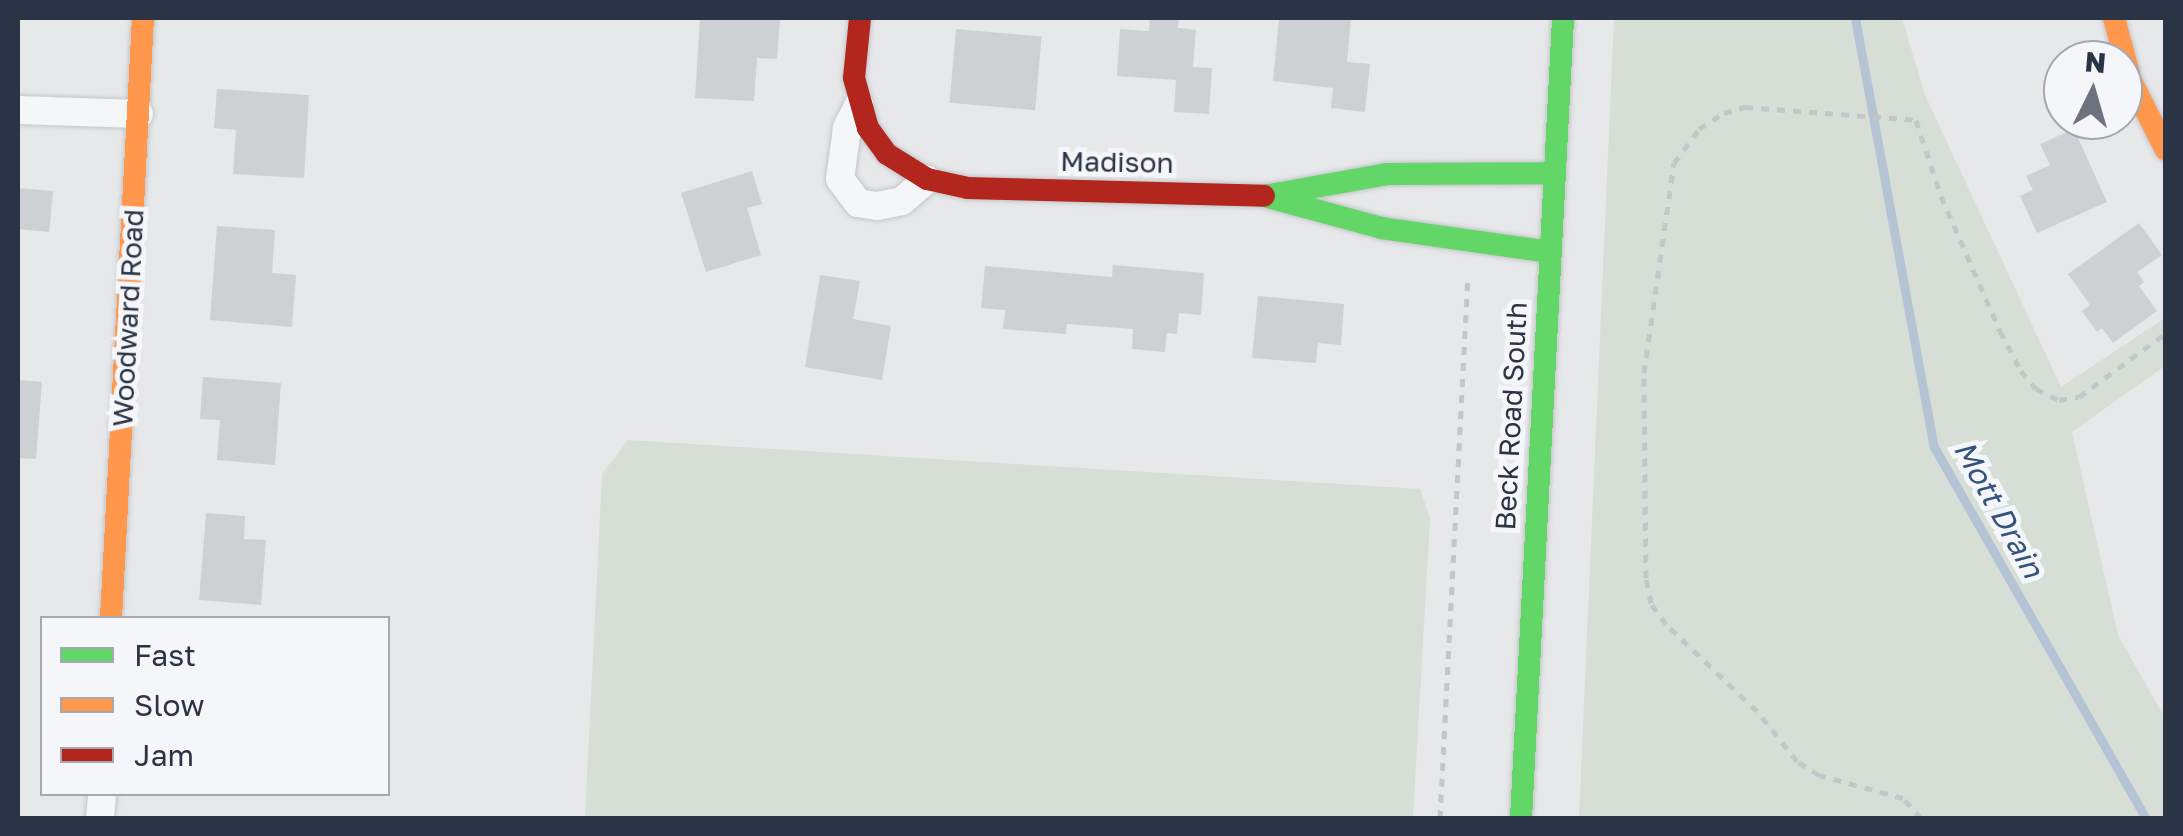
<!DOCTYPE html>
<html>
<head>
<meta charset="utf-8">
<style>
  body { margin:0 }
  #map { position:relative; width:2183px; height:836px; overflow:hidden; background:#e6e8ea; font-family:"Golos Text",sans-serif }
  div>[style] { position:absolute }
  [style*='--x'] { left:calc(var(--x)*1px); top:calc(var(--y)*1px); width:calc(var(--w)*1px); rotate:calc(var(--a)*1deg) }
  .green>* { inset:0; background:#d6ded6 }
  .stream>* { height:9px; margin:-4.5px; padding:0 4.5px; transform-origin:4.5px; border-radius:4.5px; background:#b4c4d5 }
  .building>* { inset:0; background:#ced0d3; transform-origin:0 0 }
  .path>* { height:5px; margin-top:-2.5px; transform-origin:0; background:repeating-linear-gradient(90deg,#c5c6ca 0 8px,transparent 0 16px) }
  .roads { filter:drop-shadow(0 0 2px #c4c6c8) drop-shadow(0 0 2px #c4c6c8) }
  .street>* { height:28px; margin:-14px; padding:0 14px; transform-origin:14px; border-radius:14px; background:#f5f6f7 }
  .fast>* { height:22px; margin:-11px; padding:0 11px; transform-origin:11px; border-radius:11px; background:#63d668 }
  .slow>* { height:22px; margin:-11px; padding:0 11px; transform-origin:11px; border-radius:11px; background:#ff974d }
  .jam>* { height:22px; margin:-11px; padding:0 11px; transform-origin:11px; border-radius:11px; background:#b3261e }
  span { translate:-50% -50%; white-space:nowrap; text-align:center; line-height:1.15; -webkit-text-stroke:10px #f4f6f9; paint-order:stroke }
  .street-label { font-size:28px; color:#2b3445 }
  .water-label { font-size:30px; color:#34527a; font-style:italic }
  .frame { position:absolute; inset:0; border:20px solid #2b3445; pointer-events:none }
  .legend { position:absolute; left:40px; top:616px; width:350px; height:180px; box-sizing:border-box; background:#f4f6f9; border:2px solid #a4a8b1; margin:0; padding:12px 18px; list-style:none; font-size:30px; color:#2b3445 }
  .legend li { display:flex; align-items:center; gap:20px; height:50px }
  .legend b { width:50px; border:2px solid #a4a8b1 }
  .north { position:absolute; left:2043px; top:40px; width:100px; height:100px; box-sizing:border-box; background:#f4f6f9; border:2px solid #a4a8b1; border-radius:50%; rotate:5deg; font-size:28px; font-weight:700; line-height:40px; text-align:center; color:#2b3445 }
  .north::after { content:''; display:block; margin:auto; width:35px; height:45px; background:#6c737f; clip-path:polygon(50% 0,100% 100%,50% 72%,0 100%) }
</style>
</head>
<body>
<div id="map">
  <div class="green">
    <i style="clip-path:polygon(1614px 18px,1902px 18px,1925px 95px,2061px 387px,2165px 318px,2165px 366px,2072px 432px,2118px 635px,2165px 718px,2165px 818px,1579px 818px)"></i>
    <i style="clip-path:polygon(628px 440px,1420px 489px,1430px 518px,1413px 818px,585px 818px,602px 474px)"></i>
  </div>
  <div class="stream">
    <i style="--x:1855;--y:18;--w:436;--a:79.6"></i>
    <i style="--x:1934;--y:447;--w:427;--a:60.3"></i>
  </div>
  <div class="building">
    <i style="clip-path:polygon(700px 18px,780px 20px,777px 59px,757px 58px,754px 101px,695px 98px)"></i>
    <i style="clip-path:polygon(1150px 18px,1179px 18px,1178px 28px,1196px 30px,1193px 67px,1212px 68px,1209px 114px,1174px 112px,1176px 80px,1117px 76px,1120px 29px,1149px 31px)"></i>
    <i style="clip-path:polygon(1298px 18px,1351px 18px,1347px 62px,1370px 64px,1365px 112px,1331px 108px,1333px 88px,1273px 81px,1279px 19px)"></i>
    <i style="left:956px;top:29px;width:86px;height:74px;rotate:5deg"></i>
    <i style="clip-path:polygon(217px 89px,309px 95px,304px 178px,233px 174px,236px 130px,214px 128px)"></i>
    <i style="clip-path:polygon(2074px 129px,2107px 202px,2037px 233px,2020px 196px,2033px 190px,2026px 176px,2050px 165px,2040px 144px)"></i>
    <i style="clip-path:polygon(752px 171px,762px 204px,747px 208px,761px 255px,706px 272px,681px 193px)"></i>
    <i style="left:18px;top:188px;width:35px;height:41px;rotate:5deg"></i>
    <i style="clip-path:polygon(2139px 223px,2162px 255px,2137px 272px,2144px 282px,2139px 286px,2157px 311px,2113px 343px,2102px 328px,2097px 332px,2082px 311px,2090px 305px,2068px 274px)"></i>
    <i style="clip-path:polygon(217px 226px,275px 230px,272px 273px,296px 275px,292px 327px,210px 320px)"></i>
    <i style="clip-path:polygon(1113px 265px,1204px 273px,1201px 315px,1179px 313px,1177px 334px,1167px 333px,1165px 352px,1132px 349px,1133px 329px,1067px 324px,1066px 334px,1003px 329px,1005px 310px,981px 308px,985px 266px,1112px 277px)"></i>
    <i style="clip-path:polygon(820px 275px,860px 281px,853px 319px,891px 326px,882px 380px,805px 367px)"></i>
    <i style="clip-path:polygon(1258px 296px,1344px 304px,1341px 345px,1318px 343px,1316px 363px,1252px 358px)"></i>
    <i style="clip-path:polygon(203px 377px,281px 383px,275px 465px,217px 460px,220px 420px,200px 419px)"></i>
    <i style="clip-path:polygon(18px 380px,42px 382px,36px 459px,18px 458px)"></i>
    <i style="clip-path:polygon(206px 513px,245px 516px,244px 539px,266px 540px,261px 605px,199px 600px)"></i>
  </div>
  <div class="path">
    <i style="--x:1440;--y:818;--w:544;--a:-87.05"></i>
    <i style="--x:1921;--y:818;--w:27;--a:-132"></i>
    <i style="--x:1903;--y:798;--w:87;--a:-164.7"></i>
    <i style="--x:1819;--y:775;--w:26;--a:-148"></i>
    <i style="--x:1797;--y:761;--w:64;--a:-128.7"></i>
    <i style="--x:1757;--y:711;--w:126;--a:-136.3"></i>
    <i style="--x:1666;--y:624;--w:26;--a:-126"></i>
    <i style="--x:1651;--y:603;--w:25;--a:-101"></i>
    <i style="--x:1646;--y:578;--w:205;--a:-90.6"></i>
    <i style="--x:1644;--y:373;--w:212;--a:-81.9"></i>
    <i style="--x:1674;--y:163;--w:42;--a:-53.7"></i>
    <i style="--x:1699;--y:129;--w:30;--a:-33"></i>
    <i style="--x:1724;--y:113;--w:22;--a:-16"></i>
    <i style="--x:1745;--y:107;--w:171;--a:4.3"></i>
    <i style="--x:1916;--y:120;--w:80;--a:71.8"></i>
    <i style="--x:1941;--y:196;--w:147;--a:66.4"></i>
    <i style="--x:2000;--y:331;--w:45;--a:62.3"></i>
    <i style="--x:2021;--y:371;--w:23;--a:50"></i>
    <i style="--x:2036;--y:389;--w:25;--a:26"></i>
    <i style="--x:2059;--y:400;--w:20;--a:-9"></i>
    <i style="--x:2079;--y:397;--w:108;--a:-36.3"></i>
  </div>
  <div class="roads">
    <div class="street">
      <i style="--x:859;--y:104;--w:27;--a:117"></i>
      <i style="--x:847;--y:128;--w:51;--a:97.8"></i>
      <i style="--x:840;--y:179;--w:30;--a:53"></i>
      <i style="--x:858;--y:203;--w:19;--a:9"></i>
      <i style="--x:877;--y:206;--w:25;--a:-11"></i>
      <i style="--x:902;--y:201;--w:33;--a:-41"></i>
      <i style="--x:18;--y:110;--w:121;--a:1.9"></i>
      <i style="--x:100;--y:818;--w:24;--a:-85"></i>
    </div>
    <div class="fast">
      <i style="--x:1550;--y:252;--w:170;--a:-171.9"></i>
      <i style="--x:1382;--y:228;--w:122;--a:-164.8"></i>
      <i style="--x:1264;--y:196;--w:125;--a:-10.1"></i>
      <i style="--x:1387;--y:174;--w:167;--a:-0.3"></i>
      <i style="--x:1521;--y:818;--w:801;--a:-86.99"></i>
    </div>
    <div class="slow">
      <i style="--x:2114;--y:18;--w:65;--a:74.9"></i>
      <i style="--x:2131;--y:81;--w:77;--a:63.1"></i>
      <i style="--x:111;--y:618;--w:601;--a:-86.95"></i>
    </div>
    <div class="jam">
      <i style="--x:860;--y:18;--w:60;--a:95.7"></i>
      <i style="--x:854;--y:78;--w:52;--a:74.4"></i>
      <i style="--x:868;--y:128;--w:32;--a:54"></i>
      <i style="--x:887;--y:154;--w:47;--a:32"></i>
      <i style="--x:927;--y:179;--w:42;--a:12.4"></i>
      <i style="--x:968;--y:188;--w:296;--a:1.5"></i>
    </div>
  </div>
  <div class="street-label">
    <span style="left:1117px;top:162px;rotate:1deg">Madison</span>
    <span style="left:128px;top:318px;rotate:-87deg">Woodward Road</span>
    <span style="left:1511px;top:416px;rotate:-87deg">Beck Road South</span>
  </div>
  <div class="water-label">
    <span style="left:1999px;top:509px;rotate:61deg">Mott Drain</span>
  </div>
  <div class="frame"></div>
  <ul class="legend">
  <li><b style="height:12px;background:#63d668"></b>Fast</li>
  <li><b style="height:12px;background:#ff974d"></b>Slow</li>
  <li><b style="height:12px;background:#b3261e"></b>Jam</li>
  </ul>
  <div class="north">N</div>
</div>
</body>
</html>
